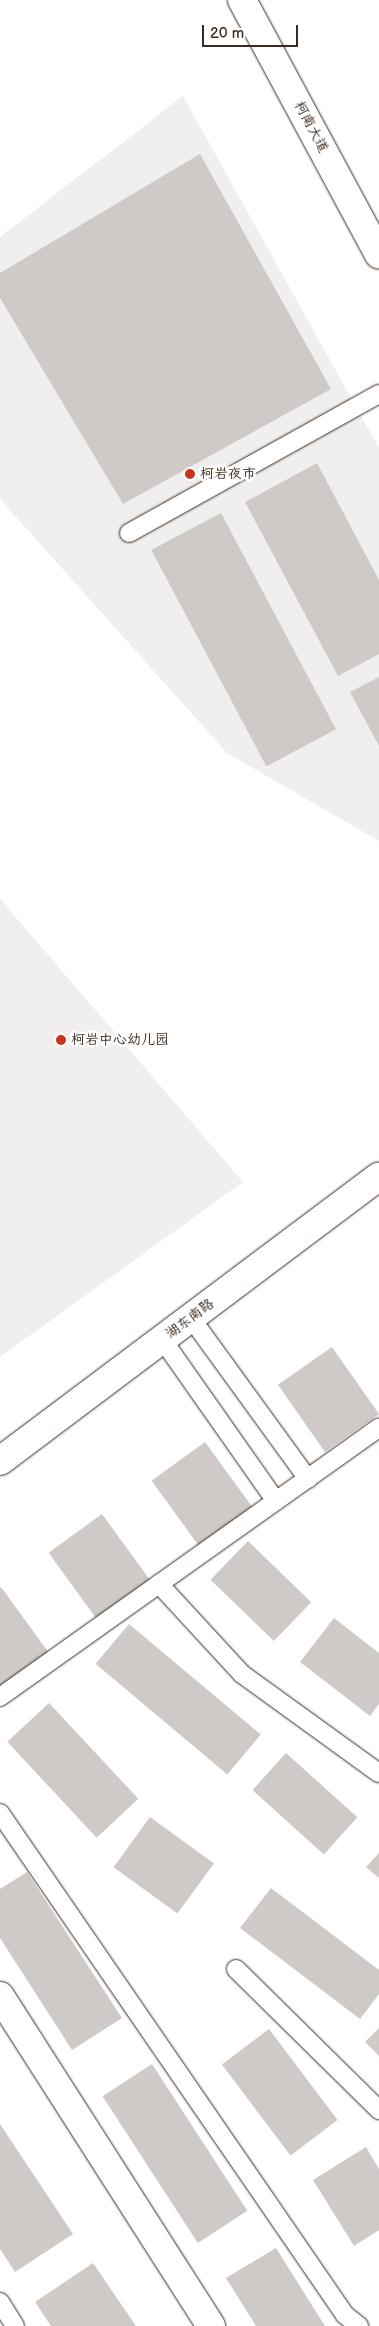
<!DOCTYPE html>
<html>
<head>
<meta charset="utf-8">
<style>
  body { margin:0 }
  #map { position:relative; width:379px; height:2326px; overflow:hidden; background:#fff; font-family:"Balsamiq Sans","LXGW WenKai TC",sans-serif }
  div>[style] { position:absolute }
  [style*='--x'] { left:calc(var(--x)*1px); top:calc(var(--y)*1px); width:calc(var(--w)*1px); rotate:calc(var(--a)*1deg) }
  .built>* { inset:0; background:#f1efee }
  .building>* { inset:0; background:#cfcac7; transform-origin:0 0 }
  .roads { filter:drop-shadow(0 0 1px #3b2a1e) drop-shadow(0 0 1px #3b2a1e) }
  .service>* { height:18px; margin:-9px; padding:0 9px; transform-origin:9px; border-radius:9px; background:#fff }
  .minor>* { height:28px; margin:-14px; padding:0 14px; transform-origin:14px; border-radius:14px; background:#fff }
  .tertiary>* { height:28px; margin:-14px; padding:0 14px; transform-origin:14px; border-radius:14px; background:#fff }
  .secondary>* { height:28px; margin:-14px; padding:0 14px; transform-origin:14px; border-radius:14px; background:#fff }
  .dots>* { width:14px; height:14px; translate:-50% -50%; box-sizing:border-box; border:2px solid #fff; border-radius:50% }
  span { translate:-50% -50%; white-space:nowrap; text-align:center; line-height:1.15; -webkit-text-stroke:5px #fff; paint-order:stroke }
  .street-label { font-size:14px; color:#3b2a1e }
  .poi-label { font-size:14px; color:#3b2a1e }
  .left { translate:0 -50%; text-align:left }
  .scale { position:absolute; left:202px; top:25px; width:96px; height:22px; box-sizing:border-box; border:2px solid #3b2a1e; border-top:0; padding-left:6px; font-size:15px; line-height:18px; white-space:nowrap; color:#3b2a1e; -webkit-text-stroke:4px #fff; paint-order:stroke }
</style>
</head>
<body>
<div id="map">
  <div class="built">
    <i style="clip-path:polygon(183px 96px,379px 448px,379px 841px,227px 753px,0 499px,0 237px)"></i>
    <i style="clip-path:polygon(0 899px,243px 1182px,0 1357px)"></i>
  </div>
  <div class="building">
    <i style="clip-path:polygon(200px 154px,331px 389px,123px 504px,0 298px,0 273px)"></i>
    <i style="clip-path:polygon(317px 463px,379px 580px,379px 654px,338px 676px,245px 502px)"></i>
    <i style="left:221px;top:513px;width:245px;height:79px;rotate:62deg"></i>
    <i style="clip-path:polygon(379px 677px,379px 746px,350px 692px)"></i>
    <i style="left:332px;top:1347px;width:82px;height:66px;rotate:55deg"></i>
    <i style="left:205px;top:1442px;width:82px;height:66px;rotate:54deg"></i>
    <i style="left:102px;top:1514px;width:82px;height:66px;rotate:54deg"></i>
    <i style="left:248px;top:1541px;width:88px;height:54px;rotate:44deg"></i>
    <i style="clip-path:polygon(1px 1587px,49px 1653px,0 1688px,0 1588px)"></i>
    <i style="clip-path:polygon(334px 1618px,379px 1653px,379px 1704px,370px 1716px,300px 1662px)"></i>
    <i style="left:129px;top:1624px;width:172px;height:52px;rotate:40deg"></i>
    <i style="left:49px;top:1703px;width:131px;height:57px;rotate:47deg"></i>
    <i style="left:286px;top:1753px;width:96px;height:50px;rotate:42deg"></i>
    <i style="left:150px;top:1817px;width:79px;height:62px;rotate:36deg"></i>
    <i style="clip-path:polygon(379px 1853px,379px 1878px,366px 1867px)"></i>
    <i style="clip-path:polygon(27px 1872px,122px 2018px,72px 2050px,0 1938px,0 1889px)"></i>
    <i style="clip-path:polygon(271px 1888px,379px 1970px,379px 1994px,360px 2019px,240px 1928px)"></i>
    <i style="clip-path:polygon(379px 2028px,379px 2056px,365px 2042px)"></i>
    <i style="left:269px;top:2029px;width:114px;height:59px;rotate:53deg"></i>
    <i style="left:152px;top:2064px;width:175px;height:59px;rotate:57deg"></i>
    <i style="clip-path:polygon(0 2124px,73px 2234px,15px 2272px,0 2249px)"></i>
    <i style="clip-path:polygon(366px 2147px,379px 2169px,379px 2230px,354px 2246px,313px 2180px)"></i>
    <i style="clip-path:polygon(276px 2248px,325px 2326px,256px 2326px,226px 2278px)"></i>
    <i style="clip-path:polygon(93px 2263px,136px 2326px,51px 2326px,35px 2302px)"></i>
  </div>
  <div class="roads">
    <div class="service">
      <i style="--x:129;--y:533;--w:286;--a:-29.1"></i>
      <i style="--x:191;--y:1318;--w:199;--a:54"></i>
      <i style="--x:162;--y:1339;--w:198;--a:54.9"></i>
      <i style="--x:159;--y:1584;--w:122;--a:47.3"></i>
      <i style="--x:242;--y:1674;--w:169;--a:35.9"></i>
      <i style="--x:0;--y:1697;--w:465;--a:-35.4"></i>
      <i style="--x:0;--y:1813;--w:609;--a:55.5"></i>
      <i style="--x:345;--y:2315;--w:18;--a:38"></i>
      <i style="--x:236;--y:1969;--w:201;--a:44.6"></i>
      <i style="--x:0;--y:2302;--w:28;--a:58"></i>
    </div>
    <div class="minor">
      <i style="--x:0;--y:1996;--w:392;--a:57.4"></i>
    </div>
    <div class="tertiary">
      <i style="--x:0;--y:1461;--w:474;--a:-36.9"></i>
    </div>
    <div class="secondary">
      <i style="--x:242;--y:0;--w:289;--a:61.7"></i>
    </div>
  </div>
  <div class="dots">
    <i style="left:190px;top:474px;background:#c8321e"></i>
    <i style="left:61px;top:1040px;background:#c8321e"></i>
  </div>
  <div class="street-label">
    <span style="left:311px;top:127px;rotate:62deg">柯南大道</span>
    <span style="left:190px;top:1319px;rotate:-37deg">湖东南路</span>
  </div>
  <div class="poi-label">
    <span class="left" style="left:200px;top:474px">柯岩夜市</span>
    <span class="left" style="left:71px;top:1040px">柯岩中心幼儿园</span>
  </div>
  <div class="scale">20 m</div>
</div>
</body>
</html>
